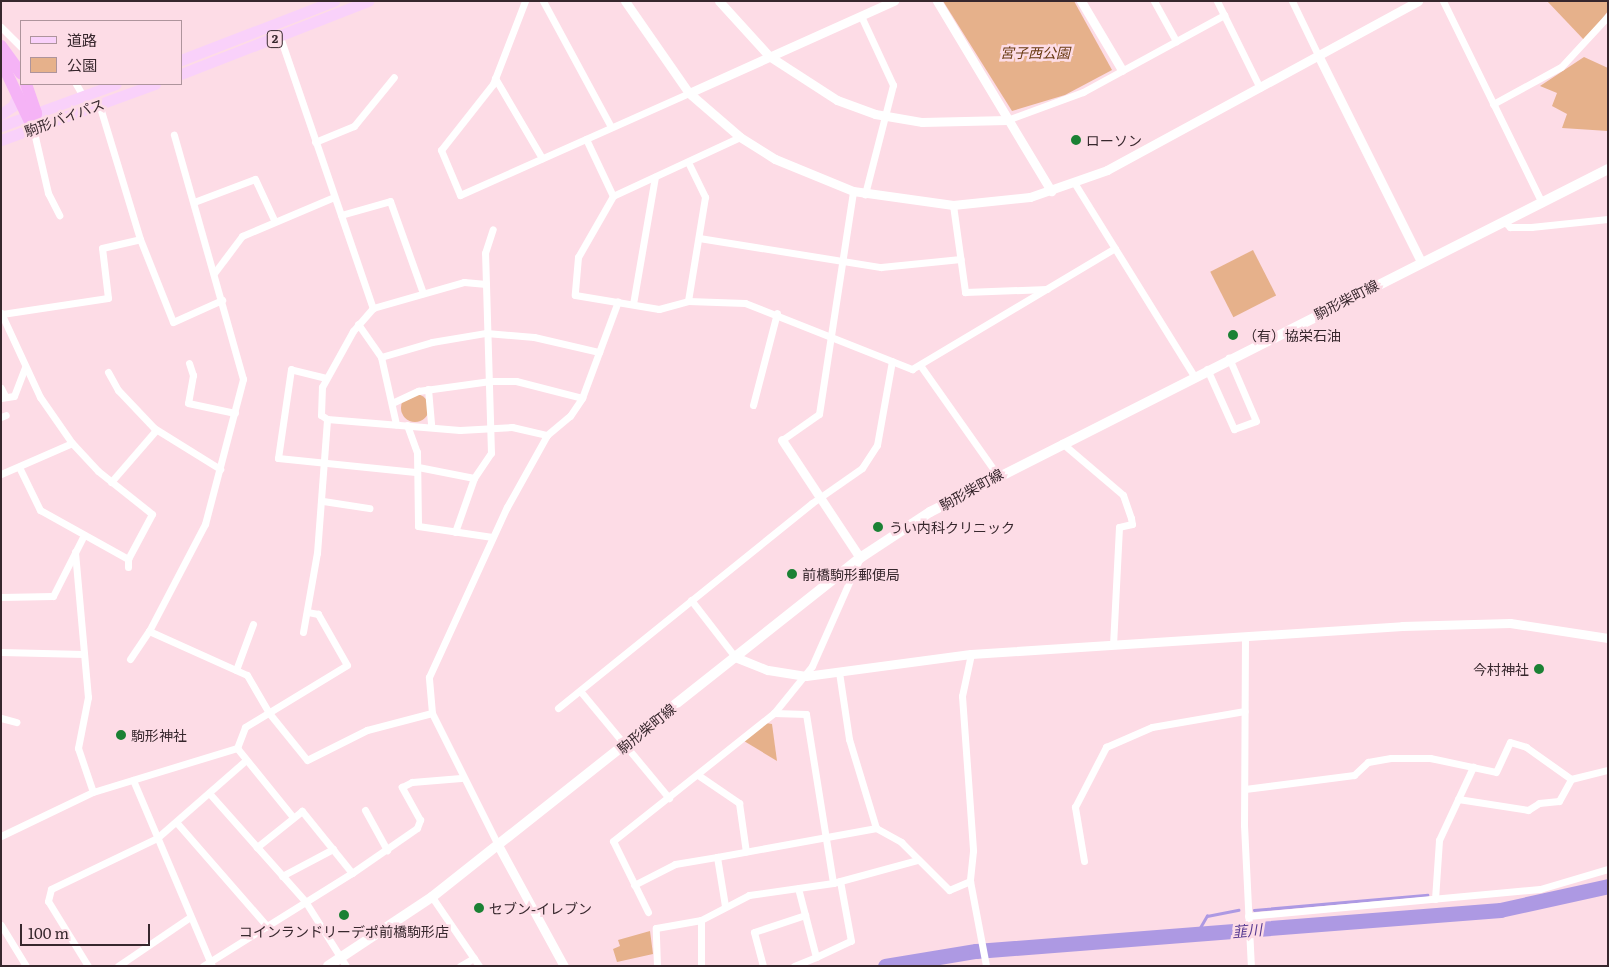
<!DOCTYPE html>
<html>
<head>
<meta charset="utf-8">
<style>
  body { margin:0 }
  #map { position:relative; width:1609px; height:967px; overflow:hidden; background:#fddce6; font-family:Literata,"Noto Sans JP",serif }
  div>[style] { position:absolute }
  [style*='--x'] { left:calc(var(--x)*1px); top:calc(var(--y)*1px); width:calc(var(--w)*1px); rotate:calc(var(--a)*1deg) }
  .green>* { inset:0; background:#e6b18b; transform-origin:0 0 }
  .round { border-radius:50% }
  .stream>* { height:2.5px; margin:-1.25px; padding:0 1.25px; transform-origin:1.25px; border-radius:1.25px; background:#ad99e3 }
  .river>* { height:15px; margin:-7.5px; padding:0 7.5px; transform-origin:7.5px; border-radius:7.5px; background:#ad99e3 }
  .minor>* { height:7px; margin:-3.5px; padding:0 3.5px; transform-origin:3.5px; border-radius:3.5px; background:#fff }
  .tertiary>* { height:9px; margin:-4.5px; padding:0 4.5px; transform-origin:4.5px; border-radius:4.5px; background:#fff }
  .secondary>* { height:10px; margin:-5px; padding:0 5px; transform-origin:5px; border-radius:5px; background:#fff }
  .primary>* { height:11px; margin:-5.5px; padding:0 5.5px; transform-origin:5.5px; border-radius:5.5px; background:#f9d1fa }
  .motorway>* { height:12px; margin:-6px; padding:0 6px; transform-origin:6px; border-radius:6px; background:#f5b3f6 }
  .dots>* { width:14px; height:14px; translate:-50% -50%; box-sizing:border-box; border:2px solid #fddce6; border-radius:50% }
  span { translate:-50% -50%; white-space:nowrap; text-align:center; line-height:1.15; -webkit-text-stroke:5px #fddce6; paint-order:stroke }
  .shield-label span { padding:1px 4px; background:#fddce6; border:1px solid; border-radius:4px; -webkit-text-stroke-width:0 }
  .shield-label { font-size:12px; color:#37272d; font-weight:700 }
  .park-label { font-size:14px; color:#683a12; font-style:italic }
  .street-label { font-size:14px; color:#37272d }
  .poi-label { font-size:14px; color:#37272d }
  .left { translate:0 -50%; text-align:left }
  .right { translate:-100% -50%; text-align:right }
  .water-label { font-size:15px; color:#593b92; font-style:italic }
  .frame { position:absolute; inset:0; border:2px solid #37272d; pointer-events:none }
  .legend { position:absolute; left:20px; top:20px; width:162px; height:65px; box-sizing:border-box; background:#fddce6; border:1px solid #ae949c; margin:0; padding:6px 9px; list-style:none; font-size:15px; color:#37272d }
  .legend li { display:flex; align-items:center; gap:10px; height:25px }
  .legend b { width:25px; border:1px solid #ae949c }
  .scale { position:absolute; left:20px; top:924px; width:130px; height:22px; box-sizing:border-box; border:2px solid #37272d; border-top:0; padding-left:6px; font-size:15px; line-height:18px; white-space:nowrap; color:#37272d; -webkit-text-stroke:4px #fddce6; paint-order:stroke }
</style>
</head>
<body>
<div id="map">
  <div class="green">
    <i style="clip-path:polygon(943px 1px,1074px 1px,1112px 70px,1065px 95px,1012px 111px)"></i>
    <i style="clip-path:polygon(1547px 1px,1608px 1px,1608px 11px,1585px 41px)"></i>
    <i style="clip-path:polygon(1584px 57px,1608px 68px,1608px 131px,1562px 128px,1567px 114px,1552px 106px,1557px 93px,1540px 86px)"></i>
    <i style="left:1253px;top:250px;width:51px;height:48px;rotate:63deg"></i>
    <i class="round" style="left:401px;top:394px;width:28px;height:28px"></i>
    <i style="clip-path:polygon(766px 723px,772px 724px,777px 761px,744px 741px)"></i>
    <i style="clip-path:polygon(650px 931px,653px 954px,617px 962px,613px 949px,620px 946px,618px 940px)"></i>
  </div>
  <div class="stream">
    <i style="--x:1254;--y:910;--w:174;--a:-5"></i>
    <i style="--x:1197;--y:933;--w:20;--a:-60"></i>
    <i style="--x:1207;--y:916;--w:32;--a:-11"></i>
  </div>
  <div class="river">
    <i style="--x:885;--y:966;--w:92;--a:-9.4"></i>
    <i style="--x:976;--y:951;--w:526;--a:-4.47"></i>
    <i style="--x:1500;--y:910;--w:111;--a:-12.5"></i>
  </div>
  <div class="minor">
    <i style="--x:525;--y:1;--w:89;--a:111.1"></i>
    <i style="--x:493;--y:84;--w:84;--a:128.2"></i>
    <i style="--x:441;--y:150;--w:49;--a:67.1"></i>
    <i style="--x:460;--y:195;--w:251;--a:-24"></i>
    <i style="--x:543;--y:1;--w:143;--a:61.6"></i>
    <i style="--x:1154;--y:1;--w:46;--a:61.2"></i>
    <i style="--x:1217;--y:1;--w:97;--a:63.7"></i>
    <i style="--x:1292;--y:1;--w:60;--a:64.3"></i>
    <i style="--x:1443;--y:1;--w:225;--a:63.9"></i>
    <i style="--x:861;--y:16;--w:76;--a:65.1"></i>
    <i style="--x:893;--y:85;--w:113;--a:104.4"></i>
    <i style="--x:1;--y:27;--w:28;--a:45"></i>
    <i style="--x:280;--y:37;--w:287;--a:71.1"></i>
    <i style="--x:495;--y:78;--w:93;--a:59.6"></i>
    <i style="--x:76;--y:84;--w:14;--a:60"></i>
    <i style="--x:99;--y:104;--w:141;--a:73.1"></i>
    <i style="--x:140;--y:239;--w:89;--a:68.3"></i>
    <i style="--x:173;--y:322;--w:54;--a:-24.2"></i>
    <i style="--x:1493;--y:104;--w:77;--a:-28.6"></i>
    <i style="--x:1561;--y:67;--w:69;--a:-47.3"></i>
    <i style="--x:1007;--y:120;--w:81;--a:-20.2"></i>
    <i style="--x:1083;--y:92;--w:161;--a:-28.6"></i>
    <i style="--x:33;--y:128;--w:67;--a:77"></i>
    <i style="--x:48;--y:193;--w:25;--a:63"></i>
    <i style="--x:740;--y:137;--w:140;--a:155.1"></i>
    <i style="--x:613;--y:196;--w:70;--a:119.8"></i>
    <i style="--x:578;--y:257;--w:38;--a:95"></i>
    <i style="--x:575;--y:295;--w:85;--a:9.5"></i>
    <i style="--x:659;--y:309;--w:30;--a:-15"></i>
    <i style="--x:688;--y:301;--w:57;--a:2"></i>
    <i style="--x:745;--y:303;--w:180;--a:21.6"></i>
    <i style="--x:912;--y:369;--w:236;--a:-30.8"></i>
    <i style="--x:586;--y:139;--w:63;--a:64.7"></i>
    <i style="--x:315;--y:142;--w:42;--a:-22.3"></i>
    <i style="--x:354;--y:126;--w:63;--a:-50.8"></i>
    <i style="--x:688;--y:162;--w:39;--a:64"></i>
    <i style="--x:705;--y:197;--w:105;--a:99.3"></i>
    <i style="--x:1075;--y:184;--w:226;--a:58.2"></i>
    <i style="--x:194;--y:202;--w:65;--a:-20.7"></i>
    <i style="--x:255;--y:179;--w:47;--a:65.1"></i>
    <i style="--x:953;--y:205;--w:88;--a:82.1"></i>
    <i style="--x:965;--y:292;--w:82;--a:-2.1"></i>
    <i style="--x:341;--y:215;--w:51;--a:-15.9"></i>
    <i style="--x:390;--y:201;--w:98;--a:70.3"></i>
    <i style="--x:1505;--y:222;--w:7;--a:45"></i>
    <i style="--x:1510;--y:227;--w:21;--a:0"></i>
    <i style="--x:1531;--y:227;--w:77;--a:-5.9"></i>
    <i style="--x:699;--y:238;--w:184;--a:9.1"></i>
    <i style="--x:881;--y:267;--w:80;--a:-5.7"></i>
    <i style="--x:215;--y:272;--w:45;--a:-53.1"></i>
    <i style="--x:242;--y:236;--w:100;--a:-23"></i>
    <i style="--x:633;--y:304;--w:129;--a:-80.2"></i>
    <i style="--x:1;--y:313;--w:93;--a:65.1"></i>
    <i style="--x:40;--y:397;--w:56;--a:55.2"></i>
    <i style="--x:72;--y:443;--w:38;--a:47"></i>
    <i style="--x:98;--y:471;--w:69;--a:38.5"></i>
    <i style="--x:152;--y:514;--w:51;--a:118.1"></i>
    <i style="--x:128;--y:559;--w:8;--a:90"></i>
    <i style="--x:2;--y:314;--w:107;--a:-8.6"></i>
    <i style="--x:108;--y:298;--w:50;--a:-96.8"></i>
    <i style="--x:102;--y:248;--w:39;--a:-13"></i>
    <i style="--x:358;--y:324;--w:40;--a:55.1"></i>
    <i style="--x:381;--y:357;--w:69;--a:77.4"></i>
    <i style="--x:381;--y:357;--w:53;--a:-16.4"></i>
    <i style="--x:432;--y:342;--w:55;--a:-9.5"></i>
    <i style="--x:486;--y:333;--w:48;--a:4.8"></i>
    <i style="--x:534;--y:337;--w:67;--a:13"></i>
    <i style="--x:189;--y:363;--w:13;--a:72"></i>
    <i style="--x:193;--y:375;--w:28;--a:100"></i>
    <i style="--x:188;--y:403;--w:48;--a:12"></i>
    <i style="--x:920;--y:365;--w:133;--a:54.8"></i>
    <i style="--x:1207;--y:369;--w:66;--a:65.8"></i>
    <i style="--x:1234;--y:429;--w:23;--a:-20"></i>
    <i style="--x:1256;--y:421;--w:69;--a:-113.2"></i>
    <i style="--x:108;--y:372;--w:21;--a:61"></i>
    <i style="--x:118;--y:390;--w:52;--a:46.5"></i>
    <i style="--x:154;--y:428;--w:78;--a:31.8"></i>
    <i style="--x:326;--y:378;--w:36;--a:-166"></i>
    <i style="--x:291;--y:369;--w:90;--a:98.3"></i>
    <i style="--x:278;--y:458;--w:138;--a:5.8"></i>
    <i style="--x:1;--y:388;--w:9;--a:63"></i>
    <i style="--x:428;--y:389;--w:37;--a:85"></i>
    <i style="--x:1;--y:398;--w:13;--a:-9"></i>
    <i style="--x:14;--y:396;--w:31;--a:-69"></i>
    <i style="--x:392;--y:403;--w:29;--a:-25"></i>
    <i style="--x:418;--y:391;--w:73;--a:-7.9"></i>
    <i style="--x:490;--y:381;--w:26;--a:0"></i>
    <i style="--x:516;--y:381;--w:68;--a:14.4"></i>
    <i style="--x:753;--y:405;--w:95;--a:-75.4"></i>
    <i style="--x:1;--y:417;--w:5;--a:-22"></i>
    <i style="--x:327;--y:419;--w:7;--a:-146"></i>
    <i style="--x:321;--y:415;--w:28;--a:-88"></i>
    <i style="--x:322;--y:387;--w:64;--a:-61"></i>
    <i style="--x:353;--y:331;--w:30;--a:-49"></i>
    <i style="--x:373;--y:308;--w:95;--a:-15.9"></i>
    <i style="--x:464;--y:282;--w:22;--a:5"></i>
    <i style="--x:407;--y:425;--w:29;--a:70"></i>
    <i style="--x:417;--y:452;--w:74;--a:89.2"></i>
    <i style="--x:418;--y:526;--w:75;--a:8.5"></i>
    <i style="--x:782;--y:440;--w:45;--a:-35.1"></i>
    <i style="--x:819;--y:414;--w:226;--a:-81.3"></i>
    <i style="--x:1062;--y:443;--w:80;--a:40.4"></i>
    <i style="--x:1123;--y:495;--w:24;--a:71"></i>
    <i style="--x:1131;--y:518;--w:6;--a:81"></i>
    <i style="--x:1132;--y:524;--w:13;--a:167"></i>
    <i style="--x:1119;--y:527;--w:118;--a:92.9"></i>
    <i style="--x:19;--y:467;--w:48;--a:64"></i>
    <i style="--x:40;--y:510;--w:101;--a:29.1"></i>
    <i style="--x:418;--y:467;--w:57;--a:11.1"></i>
    <i style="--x:1;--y:474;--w:77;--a:-23.6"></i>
    <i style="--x:111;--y:482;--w:69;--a:-49.1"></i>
    <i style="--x:323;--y:501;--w:47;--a:8.7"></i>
    <i style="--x:455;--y:532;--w:57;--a:-70.6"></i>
    <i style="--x:474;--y:478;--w:30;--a:-56"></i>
    <i style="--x:491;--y:453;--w:200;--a:-91.7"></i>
    <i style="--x:485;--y:253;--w:25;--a:-72"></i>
    <i style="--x:75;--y:552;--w:146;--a:84.9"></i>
    <i style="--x:88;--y:697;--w:52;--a:101.1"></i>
    <i style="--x:78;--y:748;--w:46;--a:71.2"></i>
    <i style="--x:1;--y:597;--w:52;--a:-1.1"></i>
    <i style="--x:53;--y:596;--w:68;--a:-63.1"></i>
    <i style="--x:691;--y:600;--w:72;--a:52.3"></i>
    <i style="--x:149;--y:631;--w:107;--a:24.2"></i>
    <i style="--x:247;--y:675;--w:44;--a:59.9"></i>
    <i style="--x:269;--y:713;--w:60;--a:51"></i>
    <i style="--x:307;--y:760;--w:67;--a:-26.6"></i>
    <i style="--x:367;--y:730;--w:67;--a:-14.7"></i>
    <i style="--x:303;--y:632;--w:80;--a:-80"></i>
    <i style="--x:317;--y:553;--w:134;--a:-85.7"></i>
    <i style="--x:327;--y:419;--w:133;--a:4.7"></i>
    <i style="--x:460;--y:430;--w:52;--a:-3.3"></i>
    <i style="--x:512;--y:427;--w:36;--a:13"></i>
    <i style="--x:1245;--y:638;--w:187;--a:90.3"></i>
    <i style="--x:1244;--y:825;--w:141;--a:87.2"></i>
    <i style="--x:1;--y:652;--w:83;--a:1.4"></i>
    <i style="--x:971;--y:654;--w:43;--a:102.1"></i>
    <i style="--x:962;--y:696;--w:155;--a:85.9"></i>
    <i style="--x:973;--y:851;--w:30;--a:96"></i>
    <i style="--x:970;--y:881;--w:86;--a:79.3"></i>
    <i style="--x:130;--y:659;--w:34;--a:-56"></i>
    <i style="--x:149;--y:631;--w:121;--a:-62.4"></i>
    <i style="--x:205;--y:524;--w:150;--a:-75.3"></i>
    <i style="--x:243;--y:379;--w:254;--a:-105.8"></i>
    <i style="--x:236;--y:670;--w:49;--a:-69.7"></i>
    <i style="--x:839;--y:672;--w:68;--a:81.5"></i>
    <i style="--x:849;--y:739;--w:93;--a:73.1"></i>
    <i style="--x:876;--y:828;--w:29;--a:29"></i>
    <i style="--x:901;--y:842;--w:68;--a:45"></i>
    <i style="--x:949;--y:890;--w:23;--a:-23"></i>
    <i style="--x:581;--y:692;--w:138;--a:50.3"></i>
    <i style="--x:558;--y:708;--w:326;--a:-38.9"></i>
    <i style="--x:812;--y:503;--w:61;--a:-35"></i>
    <i style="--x:862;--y:468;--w:27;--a:-57"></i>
    <i style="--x:877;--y:445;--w:85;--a:-79.9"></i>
    <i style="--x:774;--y:713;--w:32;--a:2"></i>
    <i style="--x:806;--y:714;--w:171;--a:80.9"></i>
    <i style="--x:1;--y:718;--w:16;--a:15"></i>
    <i style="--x:237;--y:748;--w:87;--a:51"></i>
    <i style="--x:698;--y:775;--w:50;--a:34.3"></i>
    <i style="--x:739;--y:803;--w:49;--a:81.9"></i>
    <i style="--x:133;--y:780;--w:202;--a:67"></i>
    <i style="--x:1245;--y:789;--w:110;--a:-7.3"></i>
    <i style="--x:1354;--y:775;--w:19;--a:-43"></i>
    <i style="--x:1368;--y:762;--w:23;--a:-10"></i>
    <i style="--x:1391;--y:758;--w:39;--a:0"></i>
    <i style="--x:1430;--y:758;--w:67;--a:12"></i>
    <i style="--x:1496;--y:772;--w:33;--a:-65"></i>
    <i style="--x:1510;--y:742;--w:17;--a:17"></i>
    <i style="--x:1526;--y:747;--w:55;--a:35.4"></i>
    <i style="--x:1571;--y:779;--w:38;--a:-14"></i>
    <i style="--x:209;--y:793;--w:144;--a:48.4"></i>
    <i style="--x:305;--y:901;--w:77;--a:57.8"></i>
    <i style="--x:1458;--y:799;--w:71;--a:8.9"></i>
    <i style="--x:1528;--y:810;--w:13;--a:-32"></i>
    <i style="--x:1539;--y:803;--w:20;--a:-6"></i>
    <i style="--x:1559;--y:801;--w:25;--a:-61"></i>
    <i style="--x:365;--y:810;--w:46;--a:61.2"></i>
    <i style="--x:177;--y:823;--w:137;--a:48.9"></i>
    <i style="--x:1;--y:836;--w:102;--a:-25.6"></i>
    <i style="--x:93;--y:792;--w:151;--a:-17"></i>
    <i style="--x:237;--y:748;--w:22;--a:-69"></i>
    <i style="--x:245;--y:727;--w:119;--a:-31.3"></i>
    <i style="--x:347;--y:665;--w:59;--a:-119.6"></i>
    <i style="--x:318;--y:614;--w:10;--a:-169"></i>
    <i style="--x:499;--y:847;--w:150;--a:-116.6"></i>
    <i style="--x:432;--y:713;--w:36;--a:-95"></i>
    <i style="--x:429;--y:677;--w:187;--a:-65.4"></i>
    <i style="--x:507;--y:507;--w:82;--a:-60.9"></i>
    <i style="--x:547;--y:435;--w:30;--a:-40"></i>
    <i style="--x:570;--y:416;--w:22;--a:-56"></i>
    <i style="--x:582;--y:398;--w:103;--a:-69.6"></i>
    <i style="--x:717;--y:857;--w:162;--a:-10.3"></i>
    <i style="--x:1084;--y:861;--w:55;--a:-99.5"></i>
    <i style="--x:1075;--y:807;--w:68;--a:-62.7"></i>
    <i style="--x:1106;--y:747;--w:50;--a:-23.5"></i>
    <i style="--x:1152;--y:727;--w:94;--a:-9.8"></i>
    <i style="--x:352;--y:873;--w:79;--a:-34.7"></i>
    <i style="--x:417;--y:828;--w:9;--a:-69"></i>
    <i style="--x:420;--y:820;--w:38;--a:-119"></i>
    <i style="--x:402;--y:787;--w:11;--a:-27"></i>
    <i style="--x:412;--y:782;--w:49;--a:-4.7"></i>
    <i style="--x:282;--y:876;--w:58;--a:-27.9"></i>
    <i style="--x:634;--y:885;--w:46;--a:-27.1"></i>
    <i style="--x:675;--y:864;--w:43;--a:-9.5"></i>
    <i style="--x:717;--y:857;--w:50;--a:80.7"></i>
    <i style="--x:432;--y:897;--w:83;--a:55.7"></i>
    <i style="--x:1435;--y:899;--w:59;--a:-86.1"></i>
    <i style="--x:1439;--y:840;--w:81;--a:-65"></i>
    <i style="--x:648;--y:912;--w:79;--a:-116.2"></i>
    <i style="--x:613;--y:841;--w:206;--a:-38.5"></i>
    <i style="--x:774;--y:713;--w:60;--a:-51"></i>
    <i style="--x:812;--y:666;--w:116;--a:-66.1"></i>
    <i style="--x:1248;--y:916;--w:293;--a:-5.3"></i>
    <i style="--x:1540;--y:889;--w:71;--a:-16.4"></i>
    <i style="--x:701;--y:920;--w:46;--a:90"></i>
    <i style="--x:1;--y:925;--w:48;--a:58.6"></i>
    <i style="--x:816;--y:957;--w:38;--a:-25"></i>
    <i style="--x:851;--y:941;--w:61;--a:-100.4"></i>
    <i style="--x:88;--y:966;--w:76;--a:-121.6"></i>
    <i style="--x:48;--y:901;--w:12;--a:-76"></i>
    <i style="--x:51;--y:889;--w:118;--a:-25.7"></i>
    <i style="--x:157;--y:838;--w:117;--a:-41.2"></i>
    <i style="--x:118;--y:966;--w:87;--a:-34.2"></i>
    <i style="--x:203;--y:966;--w:176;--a:-32"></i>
    <i style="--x:352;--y:873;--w:80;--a:-128.9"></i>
    <i style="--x:302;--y:811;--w:58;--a:141.3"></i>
    <i style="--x:460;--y:966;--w:16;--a:-30"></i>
    <i style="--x:657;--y:966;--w:38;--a:-92"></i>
    <i style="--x:656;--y:928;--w:46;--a:-10.1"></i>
    <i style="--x:701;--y:920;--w:54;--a:-27.5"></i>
    <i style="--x:749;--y:895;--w:85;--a:-8.1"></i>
    <i style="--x:833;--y:883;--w:87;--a:-15.3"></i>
    <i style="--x:763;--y:966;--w:35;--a:-105"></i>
    <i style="--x:754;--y:932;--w:54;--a:-18.4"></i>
    <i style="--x:794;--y:966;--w:24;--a:-22"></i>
    <i style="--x:816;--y:957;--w:71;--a:-104.6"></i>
  </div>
  <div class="tertiary">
    <i style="--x:625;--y:1;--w:112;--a:55.2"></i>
    <i style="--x:689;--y:93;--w:67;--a:40.8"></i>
    <i style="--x:740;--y:137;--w:41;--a:32.2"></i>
    <i style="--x:775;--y:159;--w:84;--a:22.3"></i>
    <i style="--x:853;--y:191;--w:101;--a:8"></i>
    <i style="--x:953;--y:205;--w:77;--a:-5.9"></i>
    <i style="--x:1030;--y:197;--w:82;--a:-19.3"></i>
    <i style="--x:1107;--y:170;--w:354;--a:-28.5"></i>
    <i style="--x:719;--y:1;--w:74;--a:47.7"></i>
    <i style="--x:769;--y:56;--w:81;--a:32.9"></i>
    <i style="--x:837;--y:100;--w:40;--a:20.2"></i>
    <i style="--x:875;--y:114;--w:48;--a:9.7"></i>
    <i style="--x:922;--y:122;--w:85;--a:-1.3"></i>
    <i style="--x:937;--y:1;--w:222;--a:59"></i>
    <i style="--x:1081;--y:1;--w:80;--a:59.3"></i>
    <i style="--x:1318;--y:55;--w:231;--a:63.5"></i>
    <i style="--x:689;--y:93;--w:225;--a:-24.2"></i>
    <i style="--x:782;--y:440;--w:141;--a:56.5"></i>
    <i style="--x:735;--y:657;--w:35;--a:22"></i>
    <i style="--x:768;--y:670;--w:38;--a:9"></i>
    <i style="--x:806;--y:676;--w:166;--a:-7.6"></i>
    <i style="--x:971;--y:654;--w:432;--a:-3.7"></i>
    <i style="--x:1402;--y:626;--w:108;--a:-1.6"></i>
    <i style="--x:1510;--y:623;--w:99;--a:8.7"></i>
    <i style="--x:499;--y:847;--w:136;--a:61.4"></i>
  </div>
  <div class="secondary">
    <i style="--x:328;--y:966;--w:125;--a:-33.6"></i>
    <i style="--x:432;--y:897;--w:546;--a:-38.38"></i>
    <i style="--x:860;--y:558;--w:84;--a:-33.3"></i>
    <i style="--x:930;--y:512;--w:760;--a:-26.83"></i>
  </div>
  <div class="primary">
    <i style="--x:181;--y:60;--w:164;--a:-21.1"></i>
    <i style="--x:181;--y:74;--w:201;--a:-21.3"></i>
    <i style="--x:1;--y:114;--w:14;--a:-34"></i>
    <i style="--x:13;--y:106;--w:13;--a:-67"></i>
    <i style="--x:1;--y:126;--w:122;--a:-20.1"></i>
    <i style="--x:1;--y:140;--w:164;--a:-20"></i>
  </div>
  <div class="motorway">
    <i style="--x:1;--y:46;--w:34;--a:54"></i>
    <i style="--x:1;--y:61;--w:74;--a:64.5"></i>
    <i style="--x:26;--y:84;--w:31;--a:71"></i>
    <i style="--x:36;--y:113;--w:15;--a:101"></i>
  </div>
  <div class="dots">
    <i style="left:1076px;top:140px;background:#1b8134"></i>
    <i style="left:1233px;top:335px;background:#1b8134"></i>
    <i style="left:878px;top:527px;background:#1b8134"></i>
    <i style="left:792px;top:574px;background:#1b8134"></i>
    <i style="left:1539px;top:669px;background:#1b8134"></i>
    <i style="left:121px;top:735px;background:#1b8134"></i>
    <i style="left:479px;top:908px;background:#1b8134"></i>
    <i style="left:344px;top:915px;background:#1b8134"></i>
  </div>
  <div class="shield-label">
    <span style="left:275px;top:39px">2</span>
  </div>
  <div class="park-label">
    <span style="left:1035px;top:52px">宮子西公園</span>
  </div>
  <div class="street-label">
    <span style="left:64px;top:117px;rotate:-20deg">駒形バイパス</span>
    <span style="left:1346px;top:299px;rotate:-27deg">駒形柴町線</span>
    <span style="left:971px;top:489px;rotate:-29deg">駒形柴町線</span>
    <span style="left:646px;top:728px;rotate:-39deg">駒形柴町線</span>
  </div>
  <div class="poi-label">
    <span class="left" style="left:1086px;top:140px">ローソン</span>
    <span class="left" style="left:1243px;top:335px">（有）協栄石油</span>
    <span class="left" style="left:889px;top:527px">うい内科クリニック</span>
    <span class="left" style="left:802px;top:574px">前橋駒形郵便局</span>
    <span class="right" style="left:1529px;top:669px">今村神社</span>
    <span class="left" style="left:131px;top:735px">駒形神社</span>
    <span class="left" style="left:489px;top:908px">セブン-イレブン</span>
    <span style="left:344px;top:931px">コインランドリーデポ前橋駒形店</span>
  </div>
  <div class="water-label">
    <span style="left:1247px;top:930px;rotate:-5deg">韮川</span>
  </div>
  <div class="frame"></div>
  <ul class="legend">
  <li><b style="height:6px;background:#f9d1fa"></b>道路</li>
  <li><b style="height:14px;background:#e6b18b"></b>公園</li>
  </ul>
  <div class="scale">100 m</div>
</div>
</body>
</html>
